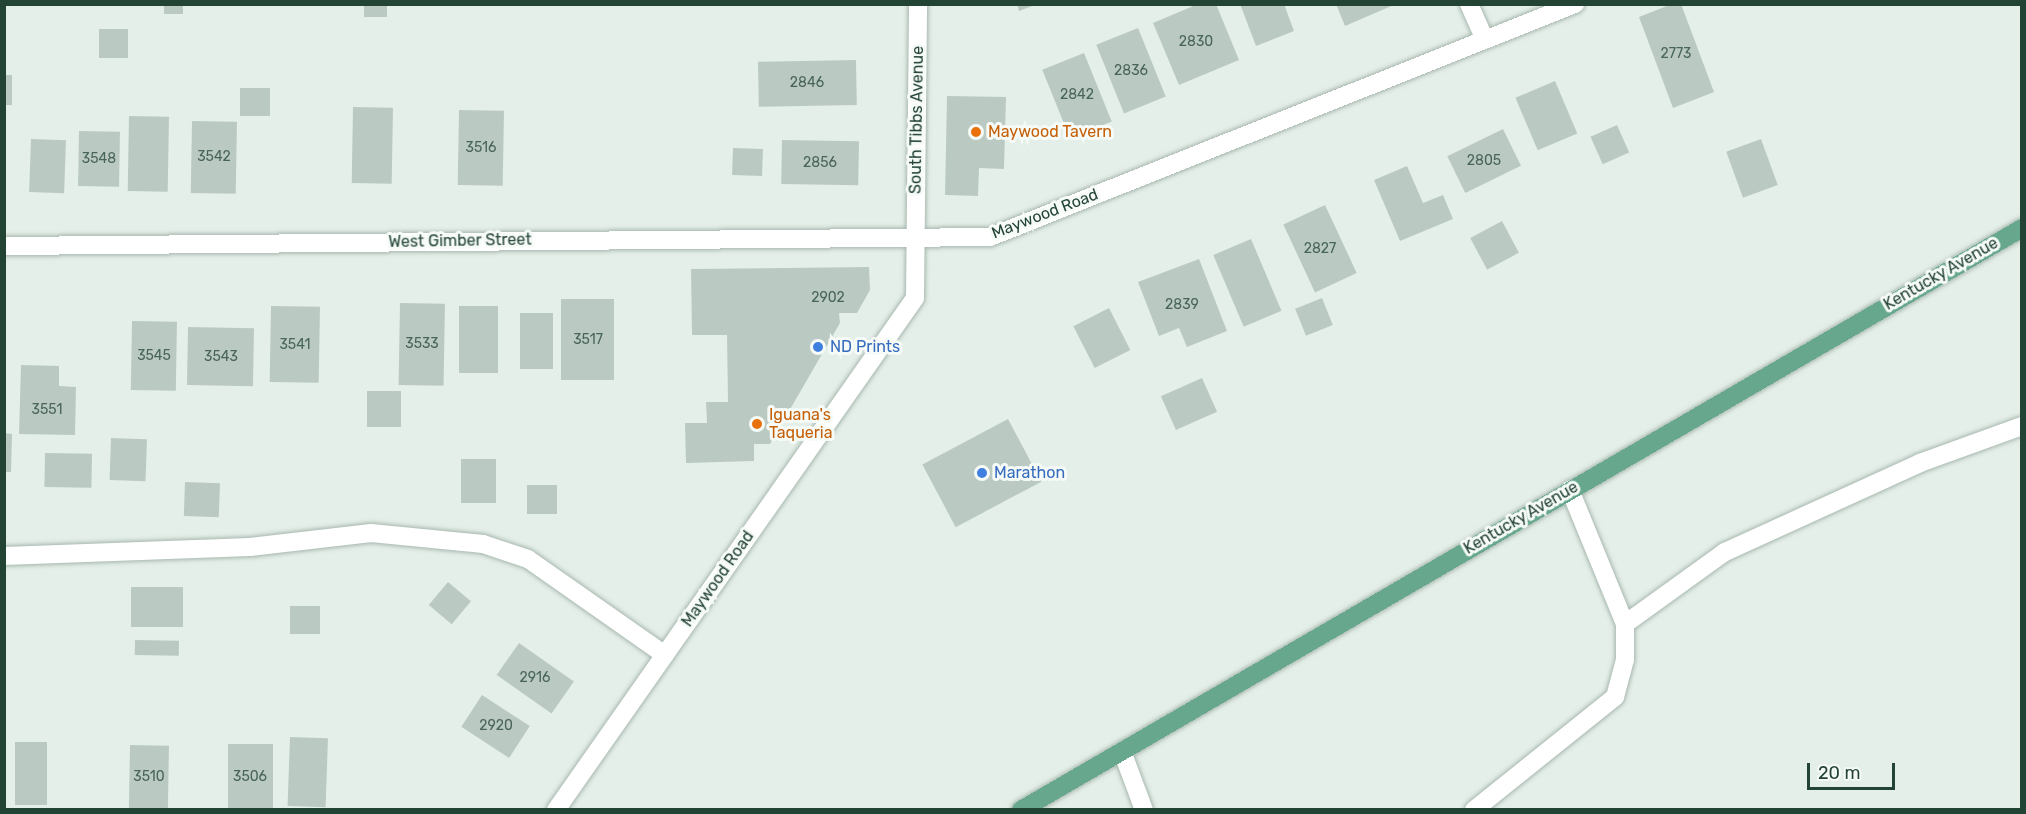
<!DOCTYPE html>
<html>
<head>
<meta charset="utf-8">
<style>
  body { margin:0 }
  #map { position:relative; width:2026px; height:814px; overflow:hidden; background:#e5efe9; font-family:Rubik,sans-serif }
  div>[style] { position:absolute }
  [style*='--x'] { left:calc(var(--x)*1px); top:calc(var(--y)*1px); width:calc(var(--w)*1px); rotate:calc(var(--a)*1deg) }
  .building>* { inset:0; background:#bacac2; transform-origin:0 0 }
  .roads { filter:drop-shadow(0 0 2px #a7b8af) drop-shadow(0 0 2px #a7b8af) }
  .service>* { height:18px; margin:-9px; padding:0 9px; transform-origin:9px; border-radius:9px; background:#fff }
  .minor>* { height:18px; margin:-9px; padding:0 9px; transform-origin:9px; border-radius:9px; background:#fff }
  .secondary>* { height:18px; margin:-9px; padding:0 9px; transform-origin:9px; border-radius:9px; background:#fff }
  .primary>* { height:18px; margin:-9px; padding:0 9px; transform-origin:9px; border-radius:9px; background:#67a78d }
  .dots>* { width:16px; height:16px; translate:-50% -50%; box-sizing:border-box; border:3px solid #f6fbf8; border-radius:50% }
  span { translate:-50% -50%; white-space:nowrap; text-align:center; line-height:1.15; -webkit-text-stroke:6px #f6fbf8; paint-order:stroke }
  .number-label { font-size:14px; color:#496558 }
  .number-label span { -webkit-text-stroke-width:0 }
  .street-label { font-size:16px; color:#234335 }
  .food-label { font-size:16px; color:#c56008 }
  .left { translate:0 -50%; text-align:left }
  .shop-label { font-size:16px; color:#366cbe }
  .frame { position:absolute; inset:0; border:6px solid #234335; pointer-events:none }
  .scale { position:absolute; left:1807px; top:763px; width:88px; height:27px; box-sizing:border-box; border:3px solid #234335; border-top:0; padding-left:8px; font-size:18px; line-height:21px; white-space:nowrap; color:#234335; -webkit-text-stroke:4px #f6fbf8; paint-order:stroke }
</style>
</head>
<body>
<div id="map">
  <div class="building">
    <i style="left:164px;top:4px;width:19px;height:10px"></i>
    <i style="left:364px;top:4px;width:23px;height:13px"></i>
    <i style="clip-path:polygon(1017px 4px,1035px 4px,1035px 5px,1019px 11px)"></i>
    <i style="clip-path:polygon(1198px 4px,1216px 4px,1239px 60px,1179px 85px,1153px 23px)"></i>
    <i style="clip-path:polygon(1240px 4px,1284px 4px,1294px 31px,1256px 46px)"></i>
    <i style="clip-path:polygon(1336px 4px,1396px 4px,1345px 26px)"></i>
    <i style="clip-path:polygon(1672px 4px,1681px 4px,1714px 92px,1673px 108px,1639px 17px)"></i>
    <i style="left:1138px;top:28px;width:74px;height:45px;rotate:68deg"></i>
    <i style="left:99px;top:29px;width:29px;height:29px"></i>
    <i style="left:1084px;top:53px;width:74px;height:45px;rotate:68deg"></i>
    <i style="left:856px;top:60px;width:45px;height:98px;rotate:89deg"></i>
    <i style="left:4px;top:75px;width:8px;height:30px"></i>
    <i style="left:1555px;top:81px;width:57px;height:43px;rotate:67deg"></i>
    <i style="left:240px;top:88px;width:30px;height:28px"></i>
    <i style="clip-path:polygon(947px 96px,1006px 97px,1004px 169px,979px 168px,978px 196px,945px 195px)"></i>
    <i style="left:353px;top:107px;width:40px;height:76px;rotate:1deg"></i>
    <i style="left:459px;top:110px;width:45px;height:75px;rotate:1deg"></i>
    <i style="left:129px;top:116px;width:40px;height:75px;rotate:1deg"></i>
    <i style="left:192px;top:121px;width:45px;height:72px;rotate:1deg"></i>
    <i style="left:1617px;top:125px;width:30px;height:29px;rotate:66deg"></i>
    <i style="left:1503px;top:129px;width:41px;height:62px;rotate:64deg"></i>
    <i style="left:79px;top:131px;width:41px;height:55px;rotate:1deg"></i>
    <i style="left:31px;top:139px;width:35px;height:53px;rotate:2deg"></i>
    <i style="left:1761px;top:139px;width:49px;height:37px;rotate:70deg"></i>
    <i style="left:782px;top:140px;width:77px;height:44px;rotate:1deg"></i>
    <i style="left:733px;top:148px;width:30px;height:27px;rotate:2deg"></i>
    <i style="clip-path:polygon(1407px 166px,1423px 203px,1443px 195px,1453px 219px,1400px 241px,1374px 180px)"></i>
    <i style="left:1325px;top:205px;width:75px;height:46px;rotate:65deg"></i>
    <i style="left:1502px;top:221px;width:36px;height:36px;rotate:62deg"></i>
    <i style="left:1251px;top:239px;width:78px;height:41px;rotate:67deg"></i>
    <i style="clip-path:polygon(1199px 259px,1227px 331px,1187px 347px,1179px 328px,1159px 336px,1138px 282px)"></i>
    <i style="clip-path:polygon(869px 267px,870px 290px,857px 313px,839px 313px,840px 323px,770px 444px,754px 444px,754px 461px,686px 463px,685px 423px,707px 423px,706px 402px,728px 402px,727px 335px,692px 335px,691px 269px)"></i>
    <i style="left:1322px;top:298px;width:29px;height:29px;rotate:68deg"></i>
    <i style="left:561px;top:299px;width:53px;height:81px"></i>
    <i style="left:400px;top:303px;width:45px;height:82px;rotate:1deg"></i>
    <i style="left:271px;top:306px;width:49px;height:76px;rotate:1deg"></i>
    <i style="left:459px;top:306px;width:39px;height:67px"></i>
    <i style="left:1109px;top:308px;width:47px;height:40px;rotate:63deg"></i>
    <i style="left:520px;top:313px;width:33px;height:56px"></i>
    <i style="left:132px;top:321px;width:45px;height:69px;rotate:1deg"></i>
    <i style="left:188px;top:327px;width:66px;height:58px;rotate:1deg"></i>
    <i style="clip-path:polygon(21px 365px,59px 366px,59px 386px,76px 387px,75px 435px,19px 434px)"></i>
    <i style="left:1202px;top:378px;width:37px;height:45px;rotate:66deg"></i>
    <i style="left:367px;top:391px;width:34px;height:36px"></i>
    <i style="left:1008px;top:419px;width:71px;height:97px;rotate:62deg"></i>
    <i style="clip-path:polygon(4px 433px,12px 434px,11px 472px,4px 472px)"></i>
    <i style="left:111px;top:438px;width:36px;height:42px;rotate:2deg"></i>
    <i style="left:45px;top:453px;width:47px;height:34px;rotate:1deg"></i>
    <i style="left:461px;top:459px;width:35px;height:44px"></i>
    <i style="left:185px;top:482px;width:35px;height:34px;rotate:2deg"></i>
    <i style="left:527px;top:485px;width:30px;height:29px"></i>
    <i style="left:448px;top:582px;width:30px;height:30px;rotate:40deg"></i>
    <i style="left:131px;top:587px;width:52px;height:40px"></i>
    <i style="left:290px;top:606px;width:30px;height:28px"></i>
    <i style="left:135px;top:640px;width:44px;height:15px;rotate:1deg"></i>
    <i style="left:519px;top:643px;width:67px;height:39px;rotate:35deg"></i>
    <i style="left:482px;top:695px;width:57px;height:38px;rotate:33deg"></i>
    <i style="left:290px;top:737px;width:38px;height:69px;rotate:2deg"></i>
    <i style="left:15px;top:742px;width:32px;height:63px"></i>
    <i style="left:228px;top:744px;width:45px;height:66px"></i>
    <i style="left:130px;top:745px;width:39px;height:64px;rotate:1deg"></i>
  </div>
  <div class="roads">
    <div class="service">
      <i style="--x:4;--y:556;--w:246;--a:-2.1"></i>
      <i style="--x:250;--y:547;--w:122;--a:-6.6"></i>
      <i style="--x:371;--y:533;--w:113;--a:5.6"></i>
      <i style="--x:483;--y:544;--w:47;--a:18.4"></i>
      <i style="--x:528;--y:559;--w:167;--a:35"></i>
      <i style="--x:1625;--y:624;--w:123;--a:-35.8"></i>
      <i style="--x:1725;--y:552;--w:214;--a:-24.5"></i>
      <i style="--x:1920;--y:463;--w:109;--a:-19.9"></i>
      <i style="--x:1122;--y:751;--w:63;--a:69.6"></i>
      <i style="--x:1474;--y:810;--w:181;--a:-38.7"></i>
      <i style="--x:1615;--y:697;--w:38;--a:-75"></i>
      <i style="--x:1625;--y:660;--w:36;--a:-90"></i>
      <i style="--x:1625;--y:624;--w:145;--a:-112.3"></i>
    </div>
    <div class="minor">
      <i style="--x:1469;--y:4;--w:39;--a:66"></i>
      <i style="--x:4;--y:246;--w:986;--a:-0.52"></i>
      <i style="--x:990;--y:237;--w:630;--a:-21.72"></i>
    </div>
    <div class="secondary">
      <i style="--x:556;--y:810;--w:625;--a:-54.96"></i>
      <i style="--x:915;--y:298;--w:294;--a:-89.4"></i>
    </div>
    <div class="primary">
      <i style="--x:1021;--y:810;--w:1158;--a:-30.17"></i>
    </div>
  </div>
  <div class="dots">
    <i style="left:976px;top:132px;background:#e8710a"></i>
    <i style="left:818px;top:347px;background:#3f7fe0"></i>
    <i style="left:757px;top:424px;background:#e8710a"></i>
    <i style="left:982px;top:473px;background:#3f7fe0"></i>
  </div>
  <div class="number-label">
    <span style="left:1196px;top:42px">2830</span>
    <span style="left:1676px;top:54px">2773</span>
    <span style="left:1131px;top:71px">2836</span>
    <span style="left:807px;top:83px">2846</span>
    <span style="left:1077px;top:95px">2842</span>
    <span style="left:481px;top:148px">3516</span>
    <span style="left:214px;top:157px">3542</span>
    <span style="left:99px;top:159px">3548</span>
    <span style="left:1484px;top:161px">2805</span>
    <span style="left:820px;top:163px">2856</span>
    <span style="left:1320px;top:249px">2827</span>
    <span style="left:828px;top:298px">2902</span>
    <span style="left:1182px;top:305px">2839</span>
    <span style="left:588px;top:340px">3517</span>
    <span style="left:422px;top:344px">3533</span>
    <span style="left:295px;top:345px">3541</span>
    <span style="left:154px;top:356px">3545</span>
    <span style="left:221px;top:357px">3543</span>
    <span style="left:47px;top:410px">3551</span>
    <span style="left:535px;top:678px">2916</span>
    <span style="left:496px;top:726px">2920</span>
    <span style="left:149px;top:777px">3510</span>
    <span style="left:250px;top:777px">3506</span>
  </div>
  <div class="street-label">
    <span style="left:917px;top:120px;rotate:-89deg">South Tibbs Avenue</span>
    <span style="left:1045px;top:214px;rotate:-21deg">Maywood Road</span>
    <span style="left:460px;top:241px;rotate:-1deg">West Gimber Street</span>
    <span style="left:1941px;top:274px;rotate:-30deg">Kentucky Avenue</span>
    <span style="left:1521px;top:518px;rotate:-30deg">Kentucky Avenue</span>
    <span style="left:718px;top:579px;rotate:-55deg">Maywood Road</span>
  </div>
  <div class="food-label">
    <span class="left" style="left:988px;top:132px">Maywood Tavern</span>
    <span class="left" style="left:769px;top:424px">Iguana's<br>Taqueria</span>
  </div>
  <div class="shop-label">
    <span class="left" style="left:830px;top:347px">ND Prints</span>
    <span class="left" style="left:994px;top:473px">Marathon</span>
  </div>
  <div class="frame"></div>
  <div class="scale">20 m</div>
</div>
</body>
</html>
